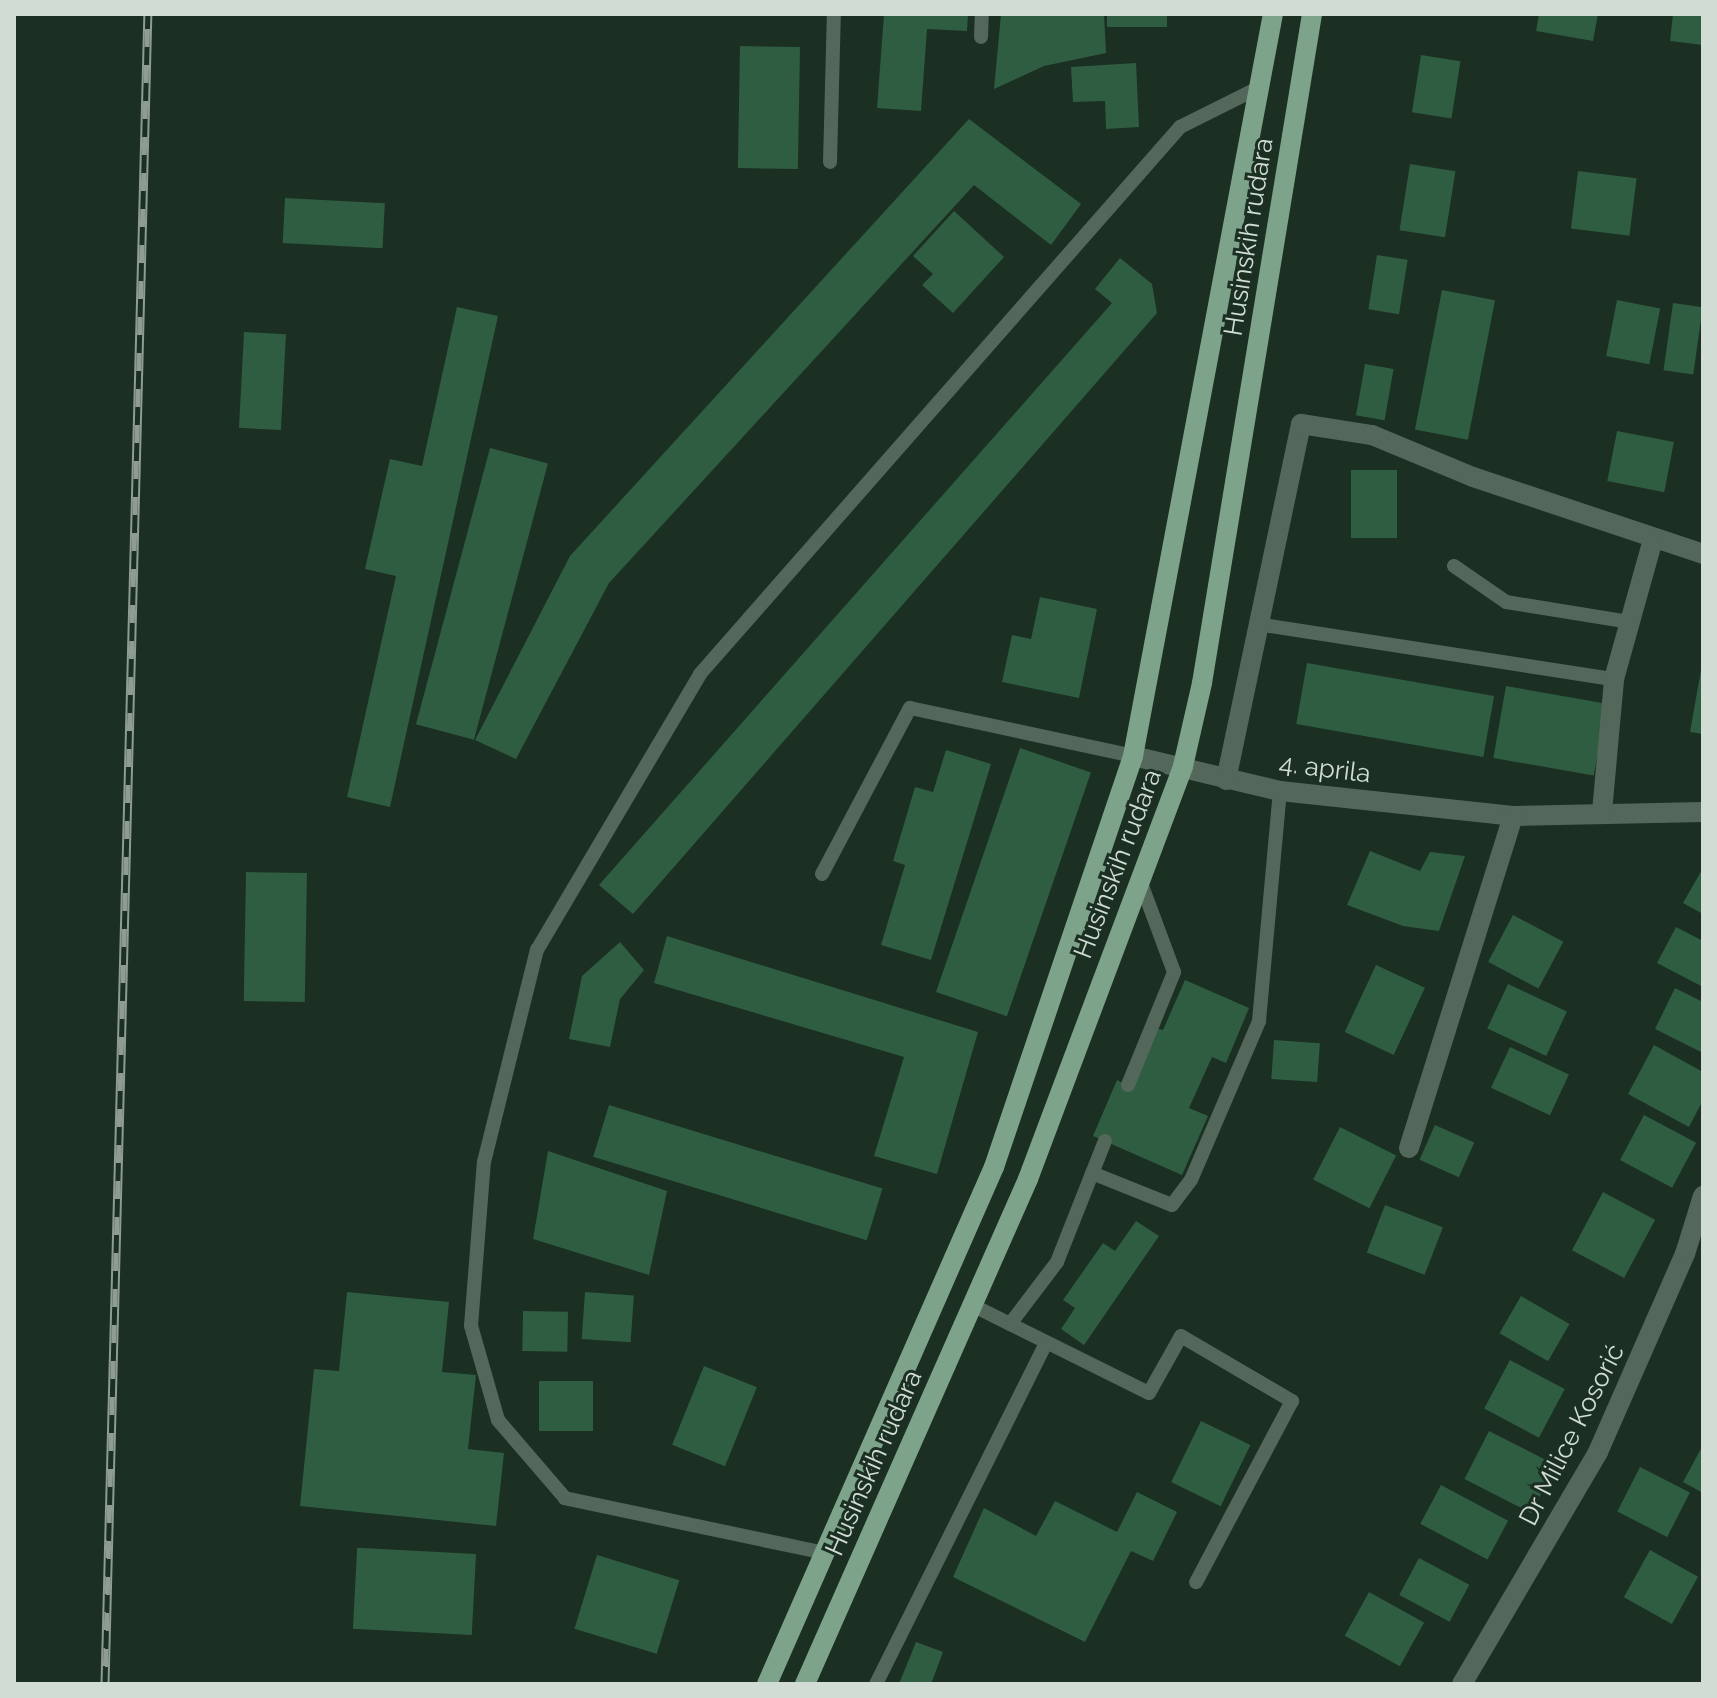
<!DOCTYPE html>
<html>
<head>
<meta charset="utf-8">
<style>
  body { margin:0 }
  #map { position:relative; width:1717px; height:1698px; overflow:hidden; background:#1b2f23; font-family:Raleway,sans-serif }
  div>[style] { position:absolute }
  [style*='--x'] { left:calc(var(--x)*1px); top:calc(var(--y)*1px); width:calc(var(--w)*1px); rotate:calc(var(--a)*1deg) }
  .building>* { inset:0; background:#2f5d42; transform-origin:0 0 }
  .service>* { height:14px; margin:-7px; padding:0 7px; transform-origin:7px; border-radius:7px; background:#54675b }
  .minor>* { height:20px; margin:-10px; padding:0 10px; transform-origin:10px; border-radius:10px; background:#54675b }
  .primary>* { height:20px; margin:-10px; padding:0 10px; transform-origin:10px; border-radius:10px; background:#7da48b }
  .rail>* { height:9px; margin-top:-4.5px; transform-origin:0; background:repeating-linear-gradient(90deg,#1b2f23 0 18px,#8e9c93 0 36px); box-sizing:border-box; border-block:2px solid #8e9c93 }
  span { translate:-50% -50%; white-space:nowrap; text-align:center; line-height:1.15; -webkit-text-stroke:6px #1b2f23; paint-order:stroke }
  .street-label { font-size:26px; color:#d0dcd4 }
  .frame { position:absolute; inset:0; border:16px solid #d0dcd4; pointer-events:none }
</style>
</head>
<body>
<div id="map">
  <div class="building">
    <i style="clip-path:polygon(884px 14px,968px 14px,967px 31px,927px 29px,921px 111px,877px 108px)"></i>
    <i style="clip-path:polygon(1001px 14px,1104px 14px,1106px 53px,1044px 66px,994px 89px)"></i>
    <i style="left:1107px;top:14px;width:60px;height:13px"></i>
    <i style="clip-path:polygon(1539px 14px,1598px 14px,1593px 41px,1536px 31px)"></i>
    <i style="clip-path:polygon(1673px 14px,1703px 14px,1703px 45px,1670px 41px)"></i>
    <i style="left:740px;top:46px;width:60px;height:122px;rotate:1deg"></i>
    <i style="left:1421px;top:55px;width:40px;height:58px;rotate:9deg"></i>
    <i style="clip-path:polygon(1136px 63px,1139px 127px,1106px 129px,1105px 101px,1073px 102px,1071px 67px)"></i>
    <i style="clip-path:polygon(969px 119px,1081px 204px,1051px 245px,974px 185px,609px 583px,516px 759px,475px 740px,570px 556px)"></i>
    <i style="left:1410px;top:164px;width:46px;height:67px;rotate:9deg"></i>
    <i style="left:1578px;top:171px;width:59px;height:58px;rotate:7deg"></i>
    <i style="left:285px;top:198px;width:100px;height:45px;rotate:3deg"></i>
    <i style="clip-path:polygon(954px 211px,1004px 257px,953px 313px,922px 285px,933px 274px,913px 256px)"></i>
    <i style="left:1377px;top:255px;width:31px;height:55px;rotate:9deg"></i>
    <i style="clip-path:polygon(1120px 258px,1152px 284px,1157px 313px,633px 914px,599px 885px,1112px 303px,1095px 289px)"></i>
    <i style="left:1442px;top:290px;width:54px;height:142px;rotate:11deg"></i>
    <i style="left:1617px;top:300px;width:44px;height:57px;rotate:11deg"></i>
    <i style="left:1673px;top:303px;width:30px;height:68px;rotate:8deg"></i>
    <i style="clip-path:polygon(457px 307px,498px 316px,390px 807px,347px 797px,396px 576px,365px 569px,390px 459px,422px 466px)"></i>
    <i style="left:244px;top:332px;width:42px;height:96px;rotate:3deg"></i>
    <i style="left:1365px;top:364px;width:29px;height:52px;rotate:10deg"></i>
    <i style="left:1617px;top:431px;width:58px;height:51px;rotate:11deg"></i>
    <i style="left:490px;top:448px;width:60px;height:286px;rotate:15deg"></i>
    <i style="left:1351px;top:470px;width:46px;height:68px"></i>
    <i style="clip-path:polygon(1040px 597px,1097px 609px,1079px 698px,1002px 682px,1012px 635px,1031px 639px)"></i>
    <i style="left:1307px;top:663px;width:190px;height:62px;rotate:10deg"></i>
    <i style="clip-path:polygon(1701px 670px,1703px 670px,1703px 734px,1690px 732px)"></i>
    <i style="left:1506px;top:686px;width:102px;height:73px;rotate:10deg"></i>
    <i style="left:1020px;top:748px;width:75px;height:258px;rotate:19deg"></i>
    <i style="clip-path:polygon(946px 750px,991px 764px,931px 960px,881px 945px,905px 865px,893px 861px,915px 787px,933px 792px)"></i>
    <i style="clip-path:polygon(1370px 851px,1420px 871px,1430px 852px,1465px 856px,1439px 931px,1403px 926px,1347px 905px)"></i>
    <i style="clip-path:polygon(1703px 868px,1703px 914px,1683px 903px)"></i>
    <i style="left:246px;top:872px;width:61px;height:129px;rotate:1deg"></i>
    <i style="left:1513px;top:915px;width:57px;height:53px;rotate:28deg"></i>
    <i style="clip-path:polygon(1676px 927px,1703px 941px,1703px 987px,1657px 963px)"></i>
    <i style="clip-path:polygon(667px 936px,978px 1032px,937px 1174px,874px 1156px,904px 1057px,654px 983px)"></i>
    <i style="clip-path:polygon(620px 942px,644px 970px,620px 999px,610px 1047px,569px 1039px,582px 976px)"></i>
    <i style="left:1376px;top:965px;width:54px;height:74px;rotate:25deg"></i>
    <i style="clip-path:polygon(1185px 980px,1249px 1008px,1226px 1063px,1212px 1057px,1189px 1108px,1208px 1116px,1182px 1175px,1093px 1136px,1117px 1080px,1131px 1087px,1156px 1028px,1163px 1030px)"></i>
    <i style="left:1508px;top:984px;width:65px;height:49px;rotate:25deg"></i>
    <i style="clip-path:polygon(1675px 988px,1703px 1002px,1703px 1053px,1655px 1029px)"></i>
    <i style="left:1274px;top:1040px;width:46px;height:39px;rotate:4deg"></i>
    <i style="clip-path:polygon(1654px 1045px,1703px 1072px,1703px 1100px,1689px 1127px,1628px 1094px)"></i>
    <i style="left:1510px;top:1047px;width:65px;height:45px;rotate:25deg"></i>
    <i style="left:609px;top:1105px;width:286px;height:54px;rotate:17deg"></i>
    <i style="left:1644px;top:1115px;width:59px;height:51px;rotate:28deg"></i>
    <i style="left:1435px;top:1125px;width:43px;height:38px;rotate:24deg"></i>
    <i style="left:1340px;top:1127px;width:63px;height:59px;rotate:27deg"></i>
    <i style="clip-path:polygon(548px 1151px,667px 1191px,649px 1275px,533px 1239px)"></i>
    <i style="left:1603px;top:1192px;width:59px;height:66px;rotate:28deg"></i>
    <i style="left:1385px;top:1205px;width:62px;height:51px;rotate:21deg"></i>
    <i style="clip-path:polygon(1136px 1221px,1159px 1236px,1084px 1345px,1061px 1329px,1075px 1308px,1063px 1300px,1103px 1243px,1115px 1251px)"></i>
    <i style="clip-path:polygon(347px 1292px,449px 1302px,442px 1372px,476px 1375px,468px 1449px,504px 1453px,496px 1526px,300px 1506px,314px 1369px,339px 1371px)"></i>
    <i style="left:585px;top:1292px;width:49px;height:47px;rotate:4deg"></i>
    <i style="left:1521px;top:1296px;width:56px;height:43px;rotate:30deg"></i>
    <i style="left:523px;top:1311px;width:45px;height:40px;rotate:1deg"></i>
    <i style="left:1510px;top:1360px;width:62px;height:55px;rotate:28deg"></i>
    <i style="left:704px;top:1366px;width:57px;height:85px;rotate:22deg"></i>
    <i style="left:539px;top:1381px;width:54px;height:50px"></i>
    <i style="left:1201px;top:1421px;width:55px;height:68px;rotate:26deg"></i>
    <i style="left:1489px;top:1431px;width:75px;height:54px;rotate:27deg"></i>
    <i style="clip-path:polygon(1703px 1445px,1703px 1493px,1683px 1482px)"></i>
    <i style="left:1640px;top:1467px;width:56px;height:50px;rotate:27deg"></i>
    <i style="left:1441px;top:1485px;width:76px;height:44px;rotate:28deg"></i>
    <i style="clip-path:polygon(1137px 1492px,1177px 1512px,1153px 1561px,1131px 1551px,1085px 1642px,953px 1577px,984px 1508px,1036px 1536px,1055px 1501px,1117px 1532px)"></i>
    <i style="left:1650px;top:1550px;width:55px;height:54px;rotate:29deg"></i>
    <i style="left:476px;top:1554px;width:81px;height:119px;rotate:93deg"></i>
    <i style="left:597px;top:1555px;width:86px;height:77px;rotate:17deg"></i>
    <i style="left:1419px;top:1558px;width:57px;height:42px;rotate:28deg"></i>
    <i style="left:1369px;top:1592px;width:63px;height:50px;rotate:29deg"></i>
    <i style="clip-path:polygon(916px 1642px,943px 1652px,931px 1684px,899px 1684px)"></i>
  </div>
  <div class="service">
    <i style="--x:981;--y:37;--w:23;--a:-88"></i>
    <i style="--x:830;--y:162;--w:148;--a:-88.5"></i>
    <i style="--x:1454;--y:566;--w:63;--a:34.7"></i>
    <i style="--x:1506;--y:602;--w:126;--a:9.2"></i>
    <i style="--x:1257;--y:624;--w:361;--a:8.8"></i>
    <i style="--x:822;--y:874;--w:188;--a:-62.1"></i>
    <i style="--x:910;--y:708;--w:228;--a:12.1"></i>
    <i style="--x:1128;--y:1085;--w:122;--a:-67.8"></i>
    <i style="--x:1174;--y:972;--w:100;--a:-110.4"></i>
    <i style="--x:1092;--y:1173;--w:86;--a:21.8"></i>
    <i style="--x:1172;--y:1205;--w:31;--a:-53"></i>
    <i style="--x:1191;--y:1180;--w:173;--a:-66.8"></i>
    <i style="--x:1259;--y:1021;--w:231;--a:-84.8"></i>
    <i style="--x:972;--y:1305;--w:42;--a:26.6"></i>
    <i style="--x:1010;--y:1324;--w:78;--a:-52.8"></i>
    <i style="--x:1057;--y:1262;--w:130;--a:-68.4"></i>
    <i style="--x:1010;--y:1324;--w:155;--a:26.4"></i>
    <i style="--x:1149;--y:1393;--w:65;--a:-60.7"></i>
    <i style="--x:1181;--y:1336;--w:129;--a:30.4"></i>
    <i style="--x:1292;--y:1401;--w:205;--a:117.9"></i>
    <i style="--x:825;--y:1553;--w:266;--a:-168.1"></i>
    <i style="--x:565;--y:1498;--w:103;--a:-130.7"></i>
    <i style="--x:498;--y:1420;--w:98;--a:-106"></i>
    <i style="--x:471;--y:1326;--w:165;--a:-85.5"></i>
    <i style="--x:484;--y:1162;--w:219;--a:-76"></i>
    <i style="--x:537;--y:950;--w:321;--a:-59.4"></i>
    <i style="--x:700;--y:674;--w:728;--a:-48.73"></i>
    <i style="--x:1180;--y:127;--w:89;--a:-26.6"></i>
    <i style="--x:876;--y:1684;--w:381;--a:-63.5"></i>
  </div>
  <div class="minor">
    <i style="--x:1133;--y:756;--w:151;--a:13.4"></i>
    <i style="--x:1280;--y:791;--w:234;--a:6.1"></i>
    <i style="--x:1513;--y:816;--w:190;--a:-1.2"></i>
    <i style="--x:1226;--y:780;--w:364;--a:-78.1"></i>
    <i style="--x:1301;--y:424;--w:72;--a:8.8"></i>
    <i style="--x:1372;--y:435;--w:109;--a:22.6"></i>
    <i style="--x:1473;--y:477;--w:243;--a:18.5"></i>
    <i style="--x:1602;--y:812;--w:134;--a:-84.8"></i>
    <i style="--x:1614;--y:679;--w:145;--a:-74.4"></i>
    <i style="--x:1409;--y:1148;--w:348;--a:-72.6"></i>
    <i style="--x:1462;--y:1684;--w:269;--a:-59.6"></i>
    <i style="--x:1598;--y:1452;--w:216;--a:-66.3"></i>
    <i style="--x:1685;--y:1254;--w:61;--a:-72.8"></i>
  </div>
  <div class="primary">
    <i style="--x:767;--y:1684;--w:565;--a:-66.3"></i>
    <i style="--x:994;--y:1167;--w:434;--a:-71.3"></i>
    <i style="--x:1133;--y:756;--w:755;--a:-79.32"></i>
    <i style="--x:805;--y:1684;--w:552;--a:-66.17"></i>
    <i style="--x:1028;--y:1179;--w:441;--a:-69.4"></i>
    <i style="--x:1183;--y:766;--w:85;--a:-77.1"></i>
    <i style="--x:1202;--y:683;--w:678;--a:-80.66"></i>
  </div>
  <div class="rail">
    <i style="--x:105;--y:1684;--w:1671;--a:-88.53"></i>
  </div>
  <div class="street-label">
    <span style="left:1249px;top:237px;rotate:-81deg">Husinskih rudara</span>
    <span style="left:1325px;top:769px;rotate:7deg">4. aprila</span>
    <span style="left:1118px;top:864px;rotate:-69deg">Husinskih rudara</span>
    <span style="left:1572px;top:1435px;rotate:-63deg">Dr Milice Kosorić</span>
    <span style="left:874px;top:1463px;rotate:-66deg">Husinskih rudara</span>
  </div>
  <div class="frame"></div>
</div>
</body>
</html>
